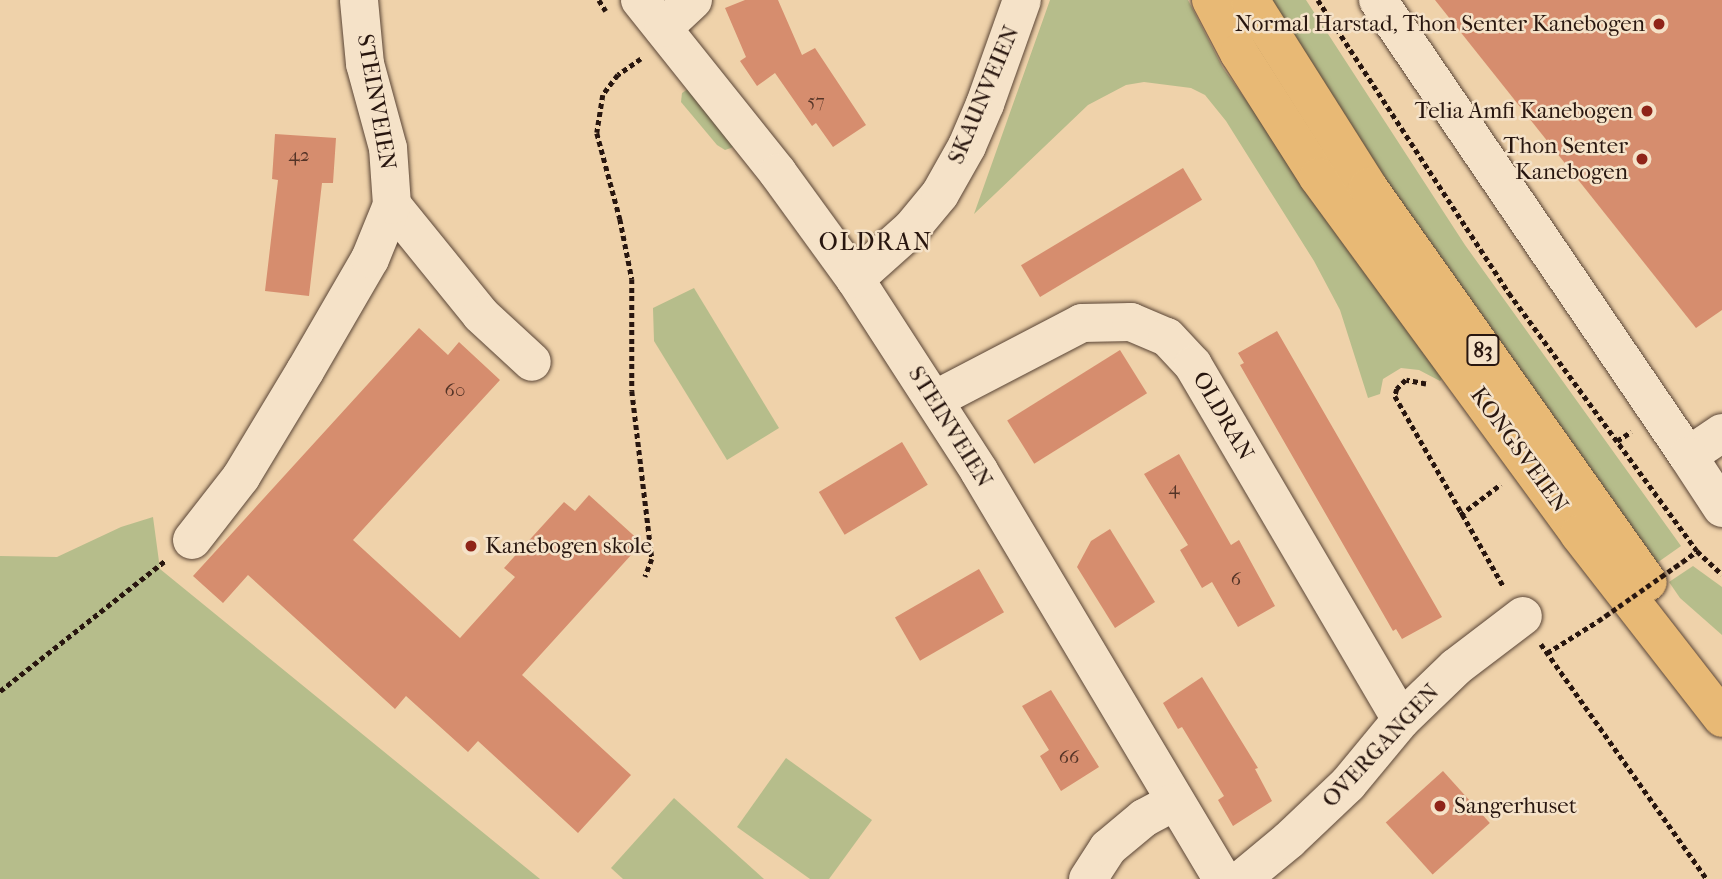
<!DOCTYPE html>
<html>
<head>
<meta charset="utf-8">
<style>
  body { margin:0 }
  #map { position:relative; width:1722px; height:879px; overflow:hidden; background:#efd2aa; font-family:"IM FELL French Canon",serif }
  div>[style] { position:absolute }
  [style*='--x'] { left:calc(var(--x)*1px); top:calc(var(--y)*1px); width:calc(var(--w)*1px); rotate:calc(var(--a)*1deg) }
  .green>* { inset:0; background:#b6bd8b }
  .building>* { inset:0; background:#d68d6e; transform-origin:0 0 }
  .path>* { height:4.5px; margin-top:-2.25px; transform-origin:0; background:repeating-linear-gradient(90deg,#28160f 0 5px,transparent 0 8.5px) }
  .roads { filter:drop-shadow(0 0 2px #5a4536) drop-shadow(0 0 2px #5a4536) }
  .minor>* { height:38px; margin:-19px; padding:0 19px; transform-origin:19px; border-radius:19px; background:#f5e2c8 }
  .highway>* { height:38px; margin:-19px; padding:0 19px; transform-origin:19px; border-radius:19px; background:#e8b975 }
  .path-bridge>* { height:4.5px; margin-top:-2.25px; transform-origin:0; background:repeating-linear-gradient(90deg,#28160f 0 5px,transparent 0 8.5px) }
  .dots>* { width:19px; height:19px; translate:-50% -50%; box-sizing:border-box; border:4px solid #f5e2c8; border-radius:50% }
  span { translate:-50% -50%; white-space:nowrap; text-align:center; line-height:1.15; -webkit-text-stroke:5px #f5e2c8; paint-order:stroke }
  .number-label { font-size:19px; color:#543427 }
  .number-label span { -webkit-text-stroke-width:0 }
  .shield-label span { padding:2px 5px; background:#f5e2c8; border:2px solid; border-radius:5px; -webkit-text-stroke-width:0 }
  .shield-label { font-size:21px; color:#28160f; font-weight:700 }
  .poi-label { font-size:23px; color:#28160f }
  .right { translate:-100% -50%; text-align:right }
  .left { translate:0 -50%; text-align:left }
  .street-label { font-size:23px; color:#28160f }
  .neighbourhood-label { font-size:24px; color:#28160f; letter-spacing:2px }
</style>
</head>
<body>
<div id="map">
  <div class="green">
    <i style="clip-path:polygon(1050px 0,1188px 0,1223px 68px,1444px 377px,1440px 381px,1419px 370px,1401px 368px,1383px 379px,1380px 394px,1368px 398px,1340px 310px,1314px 261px,1226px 121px,1205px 95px,1191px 88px,1144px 82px,1126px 85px,1088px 105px,974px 214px)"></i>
    <i style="clip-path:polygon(1269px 0,1306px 0,1465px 245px,1681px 546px,1654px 565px,1441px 265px)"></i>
    <i style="clip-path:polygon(688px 89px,735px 145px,731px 148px,725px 150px,717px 145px,681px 102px,682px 93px)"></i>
    <i style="clip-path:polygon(694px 288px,779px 428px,727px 460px,654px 341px,653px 308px)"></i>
    <i style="clip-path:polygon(153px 517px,160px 569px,540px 879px,0 879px,0 556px,57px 557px,121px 527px)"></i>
    <i style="clip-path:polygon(1693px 566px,1722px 587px,1722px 635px,1680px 598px,1669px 582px)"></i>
    <i style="clip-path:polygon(786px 758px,872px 820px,829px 879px,810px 879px,737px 827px)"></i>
    <i style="clip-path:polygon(674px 798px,764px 879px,623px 879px,611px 868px)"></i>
  </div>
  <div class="building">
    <i style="clip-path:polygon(745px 0,778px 0,802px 55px,815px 48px,866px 125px,833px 147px,816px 123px,812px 126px,775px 73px,757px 86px,740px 61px,746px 57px,725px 8px)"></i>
    <i style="clip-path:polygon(1435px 0,1722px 0,1722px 310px,1696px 328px)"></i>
    <i style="clip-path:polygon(275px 134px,336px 138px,333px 183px,322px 183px,309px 296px,265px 291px,278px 180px,272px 179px)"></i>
    <i style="left:1183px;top:168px;width:37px;height:189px;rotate:59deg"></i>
    <i style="clip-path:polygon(419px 328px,448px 355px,459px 342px,500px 380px,353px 540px,460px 638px,515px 577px,504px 568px,564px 502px,575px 511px,589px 495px,642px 543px,522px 675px,631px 775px,578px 833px,478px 741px,468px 752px,406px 696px,395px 709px,248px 575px,223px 603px,193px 576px)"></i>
    <i style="clip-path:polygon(1277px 331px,1442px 617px,1402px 639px,1396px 629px,1393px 631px,1240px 365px,1244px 363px,1238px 353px)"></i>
    <i style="left:1120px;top:350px;width:51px;height:133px;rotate:58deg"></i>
    <i style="left:902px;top:442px;width:50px;height:97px;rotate:59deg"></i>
    <i style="clip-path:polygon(1179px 454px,1231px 545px,1239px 540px,1275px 606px,1238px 627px,1212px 582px,1202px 588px,1180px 550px,1188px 545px,1144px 474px)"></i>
    <i style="clip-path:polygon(1110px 529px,1155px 602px,1115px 628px,1077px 567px,1091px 541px)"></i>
    <i style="left:979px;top:569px;width:50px;height:97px;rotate:60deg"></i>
    <i style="clip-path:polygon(1202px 677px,1258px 768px,1255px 769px,1272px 801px,1233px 826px,1218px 800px,1224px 796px,1182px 727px,1178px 729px,1163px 703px)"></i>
    <i style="clip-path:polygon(1051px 690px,1099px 767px,1061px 791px,1040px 756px,1049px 750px,1022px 706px)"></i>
    <i style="left:1443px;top:771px;width:70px;height:77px;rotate:48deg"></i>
  </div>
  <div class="path">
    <i style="--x:599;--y:0;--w:13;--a:58"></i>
    <i style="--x:1318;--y:0;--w:350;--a:56.9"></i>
    <i style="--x:1509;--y:293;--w:319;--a:53.9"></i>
    <i style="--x:1697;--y:551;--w:34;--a:43"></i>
    <i style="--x:641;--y:59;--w:28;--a:145"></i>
    <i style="--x:618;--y:75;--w:25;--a:127"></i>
    <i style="--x:603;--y:95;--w:38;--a:99"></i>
    <i style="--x:597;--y:133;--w:89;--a:75"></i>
    <i style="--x:620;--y:219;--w:61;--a:78.7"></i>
    <i style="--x:632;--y:279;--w:112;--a:90"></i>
    <i style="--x:632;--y:391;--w:169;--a:83.2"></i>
    <i style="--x:652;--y:559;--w:19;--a:111"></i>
    <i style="--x:1426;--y:384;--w:20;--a:-169"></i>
    <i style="--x:1406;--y:380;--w:13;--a:135"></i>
    <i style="--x:1397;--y:389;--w:7;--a:106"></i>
    <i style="--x:1395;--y:396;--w:220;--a:60.3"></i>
    <i style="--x:1617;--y:441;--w:17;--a:-33"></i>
    <i style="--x:1460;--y:515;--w:51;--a:-37.1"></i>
    <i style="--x:1682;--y:562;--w:19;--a:-36"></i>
    <i style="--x:1541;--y:644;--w:288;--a:54.8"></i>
    <i style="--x:1547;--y:653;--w:60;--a:-32.1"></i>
    <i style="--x:0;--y:691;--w:211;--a:-38.3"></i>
  </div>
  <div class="roads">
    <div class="minor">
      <i style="--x:640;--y:0;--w:221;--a:51.4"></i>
      <i style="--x:778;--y:173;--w:131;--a:54"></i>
      <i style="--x:855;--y:279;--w:229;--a:57.1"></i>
      <i style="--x:979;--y:471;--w:475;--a:59.2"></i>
      <i style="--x:1378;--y:0;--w:551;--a:55.79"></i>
      <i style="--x:1688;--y:456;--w:41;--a:-34.1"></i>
      <i style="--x:663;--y:28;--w:41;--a:-43"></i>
      <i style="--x:392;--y:205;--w:141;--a:51"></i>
      <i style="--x:481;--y:315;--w:69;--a:42.7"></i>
      <i style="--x:855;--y:279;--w:75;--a:-41.8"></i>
      <i style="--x:911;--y:229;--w:45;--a:-50.4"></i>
      <i style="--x:940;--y:194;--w:55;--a:-60.6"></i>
      <i style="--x:967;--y:146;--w:46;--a:-66.8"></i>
      <i style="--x:985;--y:104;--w:110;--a:-70.4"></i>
      <i style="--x:934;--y:400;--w:167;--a:-27.5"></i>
      <i style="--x:1082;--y:323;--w:49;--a:-1.2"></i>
      <i style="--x:1131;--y:322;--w:39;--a:23"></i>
      <i style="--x:1167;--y:337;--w:38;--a:47"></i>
      <i style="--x:1193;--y:365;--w:411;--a:59.6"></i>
      <i style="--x:1688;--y:456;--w:62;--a:56.8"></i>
      <i style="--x:192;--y:540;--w:80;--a:-52.1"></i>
      <i style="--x:241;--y:477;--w:124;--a:-58.9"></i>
      <i style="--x:305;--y:371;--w:129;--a:-59.9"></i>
      <i style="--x:370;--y:259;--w:58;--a:-67.8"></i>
      <i style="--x:392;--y:205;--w:57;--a:-94"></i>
      <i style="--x:388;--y:148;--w:87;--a:-105.3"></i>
      <i style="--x:365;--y:64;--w:64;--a:-95.4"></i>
      <i style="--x:1088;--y:879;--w:37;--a:-57"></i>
      <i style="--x:1108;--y:848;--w:47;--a:-39.8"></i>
      <i style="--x:1144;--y:818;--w:34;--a:-28"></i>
      <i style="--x:1242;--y:879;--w:61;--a:-39.7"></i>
      <i style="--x:1289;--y:840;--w:81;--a:-43.5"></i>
      <i style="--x:1348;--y:784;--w:83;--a:-50.4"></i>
      <i style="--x:1401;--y:720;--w:76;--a:-43.9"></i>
      <i style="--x:1456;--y:667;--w:84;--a:-37.3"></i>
    </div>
    <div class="highway">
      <i style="--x:1211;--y:0;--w:60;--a:62.2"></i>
      <i style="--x:1239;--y:53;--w:147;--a:57.5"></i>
      <i style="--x:1318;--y:177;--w:442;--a:53.8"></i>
      <i style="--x:1579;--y:534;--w:233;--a:52.1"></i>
      <i style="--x:1250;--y:0;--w:221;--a:57.7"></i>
      <i style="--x:1368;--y:187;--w:484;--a:54.7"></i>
    </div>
  </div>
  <div class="path-bridge">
    <i style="--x:1598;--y:621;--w:103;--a:-35.1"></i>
  </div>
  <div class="dots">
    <i style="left:1659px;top:24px;background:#8f2418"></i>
    <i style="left:1647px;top:111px;background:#8f2418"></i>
    <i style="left:1642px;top:159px;background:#8f2418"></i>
    <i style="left:471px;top:546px;background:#8f2418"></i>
    <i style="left:1440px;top:806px;background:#8f2418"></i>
  </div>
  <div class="number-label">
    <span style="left:816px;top:102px">57</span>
    <span style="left:299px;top:156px">42</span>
    <span style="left:455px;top:391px">60</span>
    <span style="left:1174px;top:489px">4</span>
    <span style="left:1236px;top:580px">6</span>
    <span style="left:1069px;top:758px">66</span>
  </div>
  <div class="shield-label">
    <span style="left:1483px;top:350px">83</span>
  </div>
  <div class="poi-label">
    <span class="right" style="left:1645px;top:24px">Normal Harstad, Thon Senter Kanebogen</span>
    <span class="right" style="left:1633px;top:111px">Telia Amfi Kanebogen</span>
    <span class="right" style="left:1628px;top:159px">Thon Senter<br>Kanebogen</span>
    <span class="left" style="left:485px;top:546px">Kanebogen skole</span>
    <span class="left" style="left:1454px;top:806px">Sangerhuset</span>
  </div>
  <div class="street-label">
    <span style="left:984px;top:95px;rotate:-67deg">SKAUNVEIEN</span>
    <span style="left:376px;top:102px;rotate:80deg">STEINVEIEN</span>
    <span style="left:1223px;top:416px;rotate:60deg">OLDRAN</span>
    <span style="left:950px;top:427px;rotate:58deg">STEINVEIEN</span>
    <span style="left:1519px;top:450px;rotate:54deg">KONGSVEIEN</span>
    <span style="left:1381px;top:746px;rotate:-47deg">OVERGANGEN</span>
  </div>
  <div class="neighbourhood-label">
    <span style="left:876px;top:243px">OLDRAN</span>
  </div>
</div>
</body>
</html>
